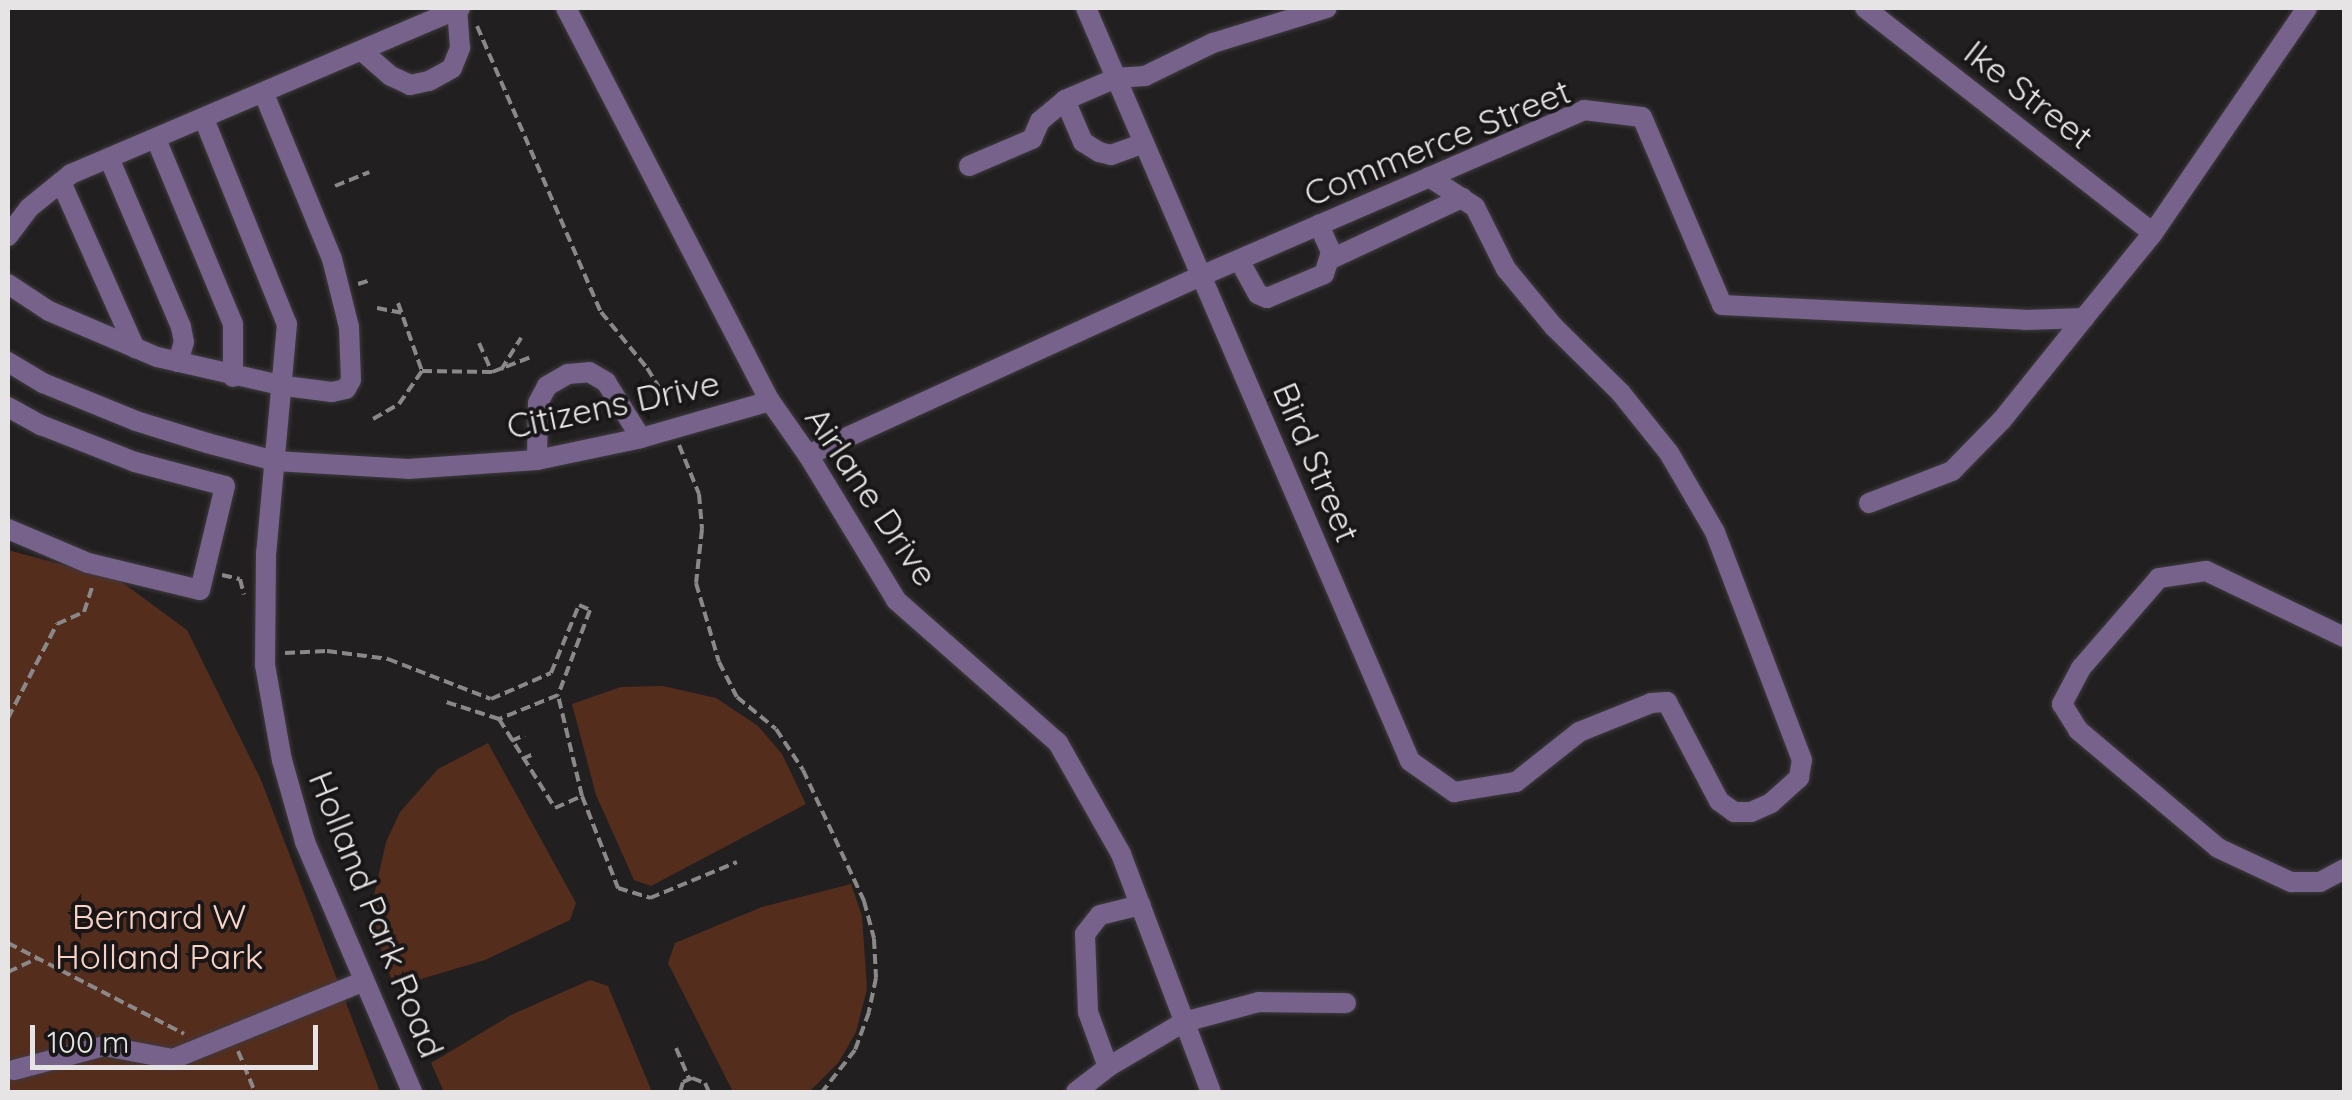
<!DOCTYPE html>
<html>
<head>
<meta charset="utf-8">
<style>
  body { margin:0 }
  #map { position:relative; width:2352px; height:1100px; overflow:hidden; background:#221f21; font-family:Quicksand,sans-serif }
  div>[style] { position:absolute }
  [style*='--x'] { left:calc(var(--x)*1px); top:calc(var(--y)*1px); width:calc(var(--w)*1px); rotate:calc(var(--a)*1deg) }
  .green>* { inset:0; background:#552d1d }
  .path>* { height:4px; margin-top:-2px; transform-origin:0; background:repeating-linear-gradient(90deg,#8b888a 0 10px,transparent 0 15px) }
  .roads { filter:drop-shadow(0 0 2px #3e3b3d) drop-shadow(0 0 2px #3e3b3d) }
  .minor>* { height:20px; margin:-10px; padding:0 10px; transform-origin:10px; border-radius:10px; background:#76628b }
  span { translate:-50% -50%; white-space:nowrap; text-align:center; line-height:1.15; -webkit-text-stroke:8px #191618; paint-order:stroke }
  .street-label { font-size:35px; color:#e7e4e6 }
  .park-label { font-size:35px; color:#f9d2c4 }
  .frame { position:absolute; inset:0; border:10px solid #e7e4e6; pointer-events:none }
  .scale { position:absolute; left:30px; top:1025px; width:288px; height:45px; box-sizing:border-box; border:5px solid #e7e4e6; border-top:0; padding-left:12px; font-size:30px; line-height:35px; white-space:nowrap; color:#e7e4e6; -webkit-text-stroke:8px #191618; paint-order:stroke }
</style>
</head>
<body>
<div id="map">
  <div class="green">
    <i style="clip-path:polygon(8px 550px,119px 580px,187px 630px,261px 780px,380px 1092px,8px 1092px)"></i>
    <i style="clip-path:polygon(663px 686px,716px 698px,758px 726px,782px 754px,806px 804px,651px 886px,634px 880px,596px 795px,572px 704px,621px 687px)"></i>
    <i style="clip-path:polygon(488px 743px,576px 903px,570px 920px,485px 960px,394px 987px,377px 938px,374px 896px,386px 842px,400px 812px,438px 769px)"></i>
    <i style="clip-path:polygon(851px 884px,862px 916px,867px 989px,856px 1032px,839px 1062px,809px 1092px,733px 1092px,668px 963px,675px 943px,762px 907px)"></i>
    <i style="clip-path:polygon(590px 980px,608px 986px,652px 1092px,444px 1092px,431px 1063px,511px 1015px)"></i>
  </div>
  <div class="path">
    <i style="--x:477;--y:26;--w:312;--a:66.6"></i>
    <i style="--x:601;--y:312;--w:72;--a:50.6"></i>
    <i style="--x:647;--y:368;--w:36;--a:58"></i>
    <i style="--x:666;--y:398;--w:15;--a:79"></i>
    <i style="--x:335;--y:186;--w:37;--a:-22"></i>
    <i style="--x:358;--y:284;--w:14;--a:-17"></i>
    <i style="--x:398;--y:303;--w:72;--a:70.6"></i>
    <i style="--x:377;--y:308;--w:25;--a:11"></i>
    <i style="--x:479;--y:343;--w:32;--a:66"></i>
    <i style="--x:501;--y:370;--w:38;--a:-58"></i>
    <i style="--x:373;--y:419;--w:30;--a:-30"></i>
    <i style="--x:399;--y:404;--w:40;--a:-55.1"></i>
    <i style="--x:422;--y:371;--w:70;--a:0.8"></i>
    <i style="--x:492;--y:372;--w:40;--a:-21"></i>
    <i style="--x:679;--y:445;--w:53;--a:67.8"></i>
    <i style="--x:699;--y:494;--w:35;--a:85"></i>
    <i style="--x:702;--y:529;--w:54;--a:96.3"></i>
    <i style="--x:696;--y:583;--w:82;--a:73.8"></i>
    <i style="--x:719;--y:662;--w:39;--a:63"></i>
    <i style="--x:737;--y:697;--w:50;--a:39.4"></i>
    <i style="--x:776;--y:729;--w:49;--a:56.6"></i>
    <i style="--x:803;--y:770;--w:145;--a:65"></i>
    <i style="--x:864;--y:901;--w:39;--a:75"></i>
    <i style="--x:874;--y:939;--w:39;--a:87"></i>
    <i style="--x:876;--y:978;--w:35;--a:102"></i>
    <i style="--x:869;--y:1012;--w:40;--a:110.2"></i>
    <i style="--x:855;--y:1050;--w:53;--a:128.2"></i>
    <i style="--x:222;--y:575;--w:18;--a:13"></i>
    <i style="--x:240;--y:579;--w:16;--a:76"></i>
    <i style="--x:285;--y:653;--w:42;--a:-2.7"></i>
    <i style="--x:327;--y:651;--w:62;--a:7.5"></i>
    <i style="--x:388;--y:659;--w:110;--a:21.2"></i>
    <i style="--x:491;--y:699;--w:65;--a:-23.4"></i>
    <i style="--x:551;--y:673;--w:74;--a:-67.6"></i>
    <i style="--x:579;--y:605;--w:12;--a:24"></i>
    <i style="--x:590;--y:610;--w:91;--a:110.6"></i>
    <i style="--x:558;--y:695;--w:64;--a:157.9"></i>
    <i style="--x:499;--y:719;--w:56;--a:-162.2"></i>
    <i style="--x:8;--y:718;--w:106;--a:-62.5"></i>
    <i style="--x:57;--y:624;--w:30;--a:-24"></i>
    <i style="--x:84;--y:612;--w:28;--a:-72"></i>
    <i style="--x:499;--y:719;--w:105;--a:57.8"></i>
    <i style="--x:555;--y:808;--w:30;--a:-24"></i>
    <i style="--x:582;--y:796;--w:104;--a:-103.4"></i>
    <i style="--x:511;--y:741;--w:15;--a:-23"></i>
    <i style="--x:522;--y:759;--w:13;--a:-23"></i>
    <i style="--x:582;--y:796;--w:99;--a:68.6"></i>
    <i style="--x:618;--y:888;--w:34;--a:17"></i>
    <i style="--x:650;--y:898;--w:94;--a:-22.5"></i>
    <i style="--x:8;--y:943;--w:198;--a:27.3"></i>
    <i style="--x:8;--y:972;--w:33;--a:-25"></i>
    <i style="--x:676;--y:1048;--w:34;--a:67"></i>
    <i style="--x:238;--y:1051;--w:44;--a:67.5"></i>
    <i style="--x:680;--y:1092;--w:10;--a:-73"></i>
    <i style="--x:683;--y:1082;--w:10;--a:-24"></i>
    <i style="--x:692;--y:1078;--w:14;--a:21"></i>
    <i style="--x:705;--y:1083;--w:10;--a:66"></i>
  </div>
  <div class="roads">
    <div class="minor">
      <i style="--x:566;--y:8;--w:443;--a:62.6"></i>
      <i style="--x:770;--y:401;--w:66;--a:54.9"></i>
      <i style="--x:808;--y:455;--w:170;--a:58.7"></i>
      <i style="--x:896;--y:600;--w:216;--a:41.4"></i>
      <i style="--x:1058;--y:743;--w:128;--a:60.4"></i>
      <i style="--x:1121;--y:854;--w:254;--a:69.3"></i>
      <i style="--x:1086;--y:8;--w:820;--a:66.72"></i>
      <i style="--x:1410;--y:761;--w:54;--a:35.2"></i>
      <i style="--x:1454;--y:792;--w:63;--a:-9.2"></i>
      <i style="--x:1516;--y:782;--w:80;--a:-38.4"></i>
      <i style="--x:1579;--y:732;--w:78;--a:-21.9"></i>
      <i style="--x:1651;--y:703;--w:16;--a:-4"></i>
      <i style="--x:1667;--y:702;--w:112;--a:62.3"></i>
      <i style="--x:1719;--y:801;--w:19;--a:36"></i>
      <i style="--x:1734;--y:812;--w:17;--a:0"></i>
      <i style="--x:1751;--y:812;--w:22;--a:-24"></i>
      <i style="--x:1771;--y:803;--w:38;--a:-42"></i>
      <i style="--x:1799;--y:778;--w:18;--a:-81"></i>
      <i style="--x:1802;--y:760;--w:244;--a:-110.9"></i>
      <i style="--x:1715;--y:532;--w:91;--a:-120.2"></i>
      <i style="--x:1669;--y:453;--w:77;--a:-128.7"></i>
      <i style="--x:1621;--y:393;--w:94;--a:-135.4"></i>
      <i style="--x:1554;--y:327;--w:75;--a:-129.6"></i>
      <i style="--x:1506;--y:269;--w:69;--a:-116.6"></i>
      <i style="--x:1475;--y:207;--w:55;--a:-146.9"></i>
      <i style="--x:1865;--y:8;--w:365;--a:38"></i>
      <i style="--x:362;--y:51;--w:38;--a:41"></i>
      <i style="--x:391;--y:76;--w:21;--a:25"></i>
      <i style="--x:410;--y:85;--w:19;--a:-12"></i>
      <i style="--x:429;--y:81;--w:26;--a:-29"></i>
      <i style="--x:452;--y:68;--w:22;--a:-68"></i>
      <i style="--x:460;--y:48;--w:40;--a:-94.3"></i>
      <i style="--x:1065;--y:100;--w:46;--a:66.8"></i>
      <i style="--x:1083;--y:142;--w:19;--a:32"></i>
      <i style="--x:1099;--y:152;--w:12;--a:14"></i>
      <i style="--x:1111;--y:155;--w:35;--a:-20"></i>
      <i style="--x:204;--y:119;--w:221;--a:68"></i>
      <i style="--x:287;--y:324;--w:230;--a:95.2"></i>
      <i style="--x:266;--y:553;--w:112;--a:90.5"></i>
      <i style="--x:265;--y:665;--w:97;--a:79.9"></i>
      <i style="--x:282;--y:760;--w:85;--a:74.3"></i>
      <i style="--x:305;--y:842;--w:272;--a:66.8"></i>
      <i style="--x:156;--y:139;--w:200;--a:67.4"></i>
      <i style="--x:233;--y:324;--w:53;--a:90"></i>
      <i style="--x:109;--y:158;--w:184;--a:66.9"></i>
      <i style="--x:181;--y:327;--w:15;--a:79"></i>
      <i style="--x:184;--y:342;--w:21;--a:107"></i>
      <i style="--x:969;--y:166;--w:69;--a:-23.2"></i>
      <i style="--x:1032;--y:139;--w:20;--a:-66"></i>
      <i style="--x:1040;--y:121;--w:33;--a:-40"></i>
      <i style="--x:1065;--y:100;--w:56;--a:-23.3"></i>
      <i style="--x:1116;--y:78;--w:29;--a:-4"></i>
      <i style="--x:1145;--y:76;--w:76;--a:-25.9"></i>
      <i style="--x:1213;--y:43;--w:119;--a:-17.1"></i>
      <i style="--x:61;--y:182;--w:182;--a:66"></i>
      <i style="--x:8;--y:236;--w:35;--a:-53"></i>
      <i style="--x:29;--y:208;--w:54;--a:-39"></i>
      <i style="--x:71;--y:174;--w:423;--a:-23.1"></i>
      <i style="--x:1331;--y:259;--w:145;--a:-25"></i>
      <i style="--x:1239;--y:260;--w:39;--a:61"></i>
      <i style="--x:1258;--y:294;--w:10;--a:24"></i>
      <i style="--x:1267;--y:298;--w:62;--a:-22.8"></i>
      <i style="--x:1324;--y:274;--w:23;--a:-72"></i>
      <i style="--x:1331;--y:252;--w:30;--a:-114"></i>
      <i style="--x:8;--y:284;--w:49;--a:33.4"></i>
      <i style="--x:49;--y:311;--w:117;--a:23.1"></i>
      <i style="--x:157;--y:357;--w:131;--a:12.8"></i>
      <i style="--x:285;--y:386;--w:47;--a:7.3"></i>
      <i style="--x:332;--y:392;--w:14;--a:-12"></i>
      <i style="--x:346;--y:389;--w:10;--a:-61"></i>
      <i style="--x:351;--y:380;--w:53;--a:-92.2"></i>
      <i style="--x:349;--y:327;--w:70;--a:-104"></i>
      <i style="--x:332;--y:259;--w:178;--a:-112.4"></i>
      <i style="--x:8;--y:362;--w:41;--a:31"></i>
      <i style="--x:43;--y:383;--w:100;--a:22.2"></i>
      <i style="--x:136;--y:421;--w:74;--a:17.2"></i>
      <i style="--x:207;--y:443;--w:70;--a:14.8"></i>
      <i style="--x:275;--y:461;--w:133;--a:3.4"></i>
      <i style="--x:408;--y:469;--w:129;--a:-4"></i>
      <i style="--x:537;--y:460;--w:106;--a:-11.9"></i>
      <i style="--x:641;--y:438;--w:134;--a:-16"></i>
      <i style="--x:8;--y:407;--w:38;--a:29"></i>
      <i style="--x:41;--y:425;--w:101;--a:21.5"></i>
      <i style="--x:135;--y:462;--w:93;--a:14.9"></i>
      <i style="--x:225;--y:486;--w:107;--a:103.5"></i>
      <i style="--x:200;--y:590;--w:115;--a:-166.4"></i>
      <i style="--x:88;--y:563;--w:87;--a:-157"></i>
      <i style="--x:808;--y:455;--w:432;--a:-24.5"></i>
      <i style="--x:1201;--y:276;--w:417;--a:-23.4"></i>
      <i style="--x:1584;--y:110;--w:58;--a:6.9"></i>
      <i style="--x:1642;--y:117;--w:204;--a:66.9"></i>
      <i style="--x:1722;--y:305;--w:303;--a:2.8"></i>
      <i style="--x:2025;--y:320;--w:59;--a:-1.9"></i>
      <i style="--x:2084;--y:318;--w:109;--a:-50.9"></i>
      <i style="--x:2153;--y:233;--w:273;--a:-55.6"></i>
      <i style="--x:537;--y:460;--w:57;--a:-89"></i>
      <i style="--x:538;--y:403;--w:19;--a:-62"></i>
      <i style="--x:547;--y:386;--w:24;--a:-30"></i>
      <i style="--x:568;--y:374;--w:21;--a:-5"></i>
      <i style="--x:589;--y:372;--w:20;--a:30"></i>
      <i style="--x:606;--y:382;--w:66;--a:58"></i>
      <i style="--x:1869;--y:503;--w:89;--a:-21.1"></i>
      <i style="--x:1952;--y:471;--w:71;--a:-45.6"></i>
      <i style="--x:2002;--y:420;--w:131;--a:-51.2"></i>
      <i style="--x:2344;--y:637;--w:153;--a:-154.4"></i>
      <i style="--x:2206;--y:571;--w:48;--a:171.5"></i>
      <i style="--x:2159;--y:578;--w:119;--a:130.9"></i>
      <i style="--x:2081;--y:668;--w:41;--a:117.8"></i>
      <i style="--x:2062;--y:704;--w:31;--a:58"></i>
      <i style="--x:2078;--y:730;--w:183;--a:40.1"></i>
      <i style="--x:2218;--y:848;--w:81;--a:25"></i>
      <i style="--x:2291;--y:882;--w:29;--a:0"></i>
      <i style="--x:2320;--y:882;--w:27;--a:-28"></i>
      <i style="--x:1108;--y:1067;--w:59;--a:-110"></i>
      <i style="--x:1088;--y:1012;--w:78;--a:-92.2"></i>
      <i style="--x:1085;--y:934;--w:24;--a:-52"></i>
      <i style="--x:1100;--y:915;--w:42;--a:-13.7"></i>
      <i style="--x:14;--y:1070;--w:93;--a:-14.9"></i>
      <i style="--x:104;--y:1046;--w:70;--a:10.7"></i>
      <i style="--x:173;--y:1059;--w:206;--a:-22.2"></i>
      <i style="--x:1076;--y:1092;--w:41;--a:-38"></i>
      <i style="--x:1108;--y:1067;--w:88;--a:-30.6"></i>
      <i style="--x:1184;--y:1022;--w:78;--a:-14.9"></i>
      <i style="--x:1259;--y:1002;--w:87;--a:0.7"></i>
    </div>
  </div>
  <div class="street-label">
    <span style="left:2029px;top:94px;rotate:38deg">Ike Street</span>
    <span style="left:1437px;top:142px;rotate:-22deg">Commerce Street</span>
    <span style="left:613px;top:404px;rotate:-12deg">Citizens Drive</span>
    <span style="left:1317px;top:462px;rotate:67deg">Bird Street</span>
    <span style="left:872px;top:496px;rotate:56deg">Airlane Drive</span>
    <span style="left:377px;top:914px;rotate:68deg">Holland Park Road</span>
  </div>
  <div class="park-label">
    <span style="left:159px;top:936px">Bernard W<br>Holland Park</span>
  </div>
  <div class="frame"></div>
  <div class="scale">100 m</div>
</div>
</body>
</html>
